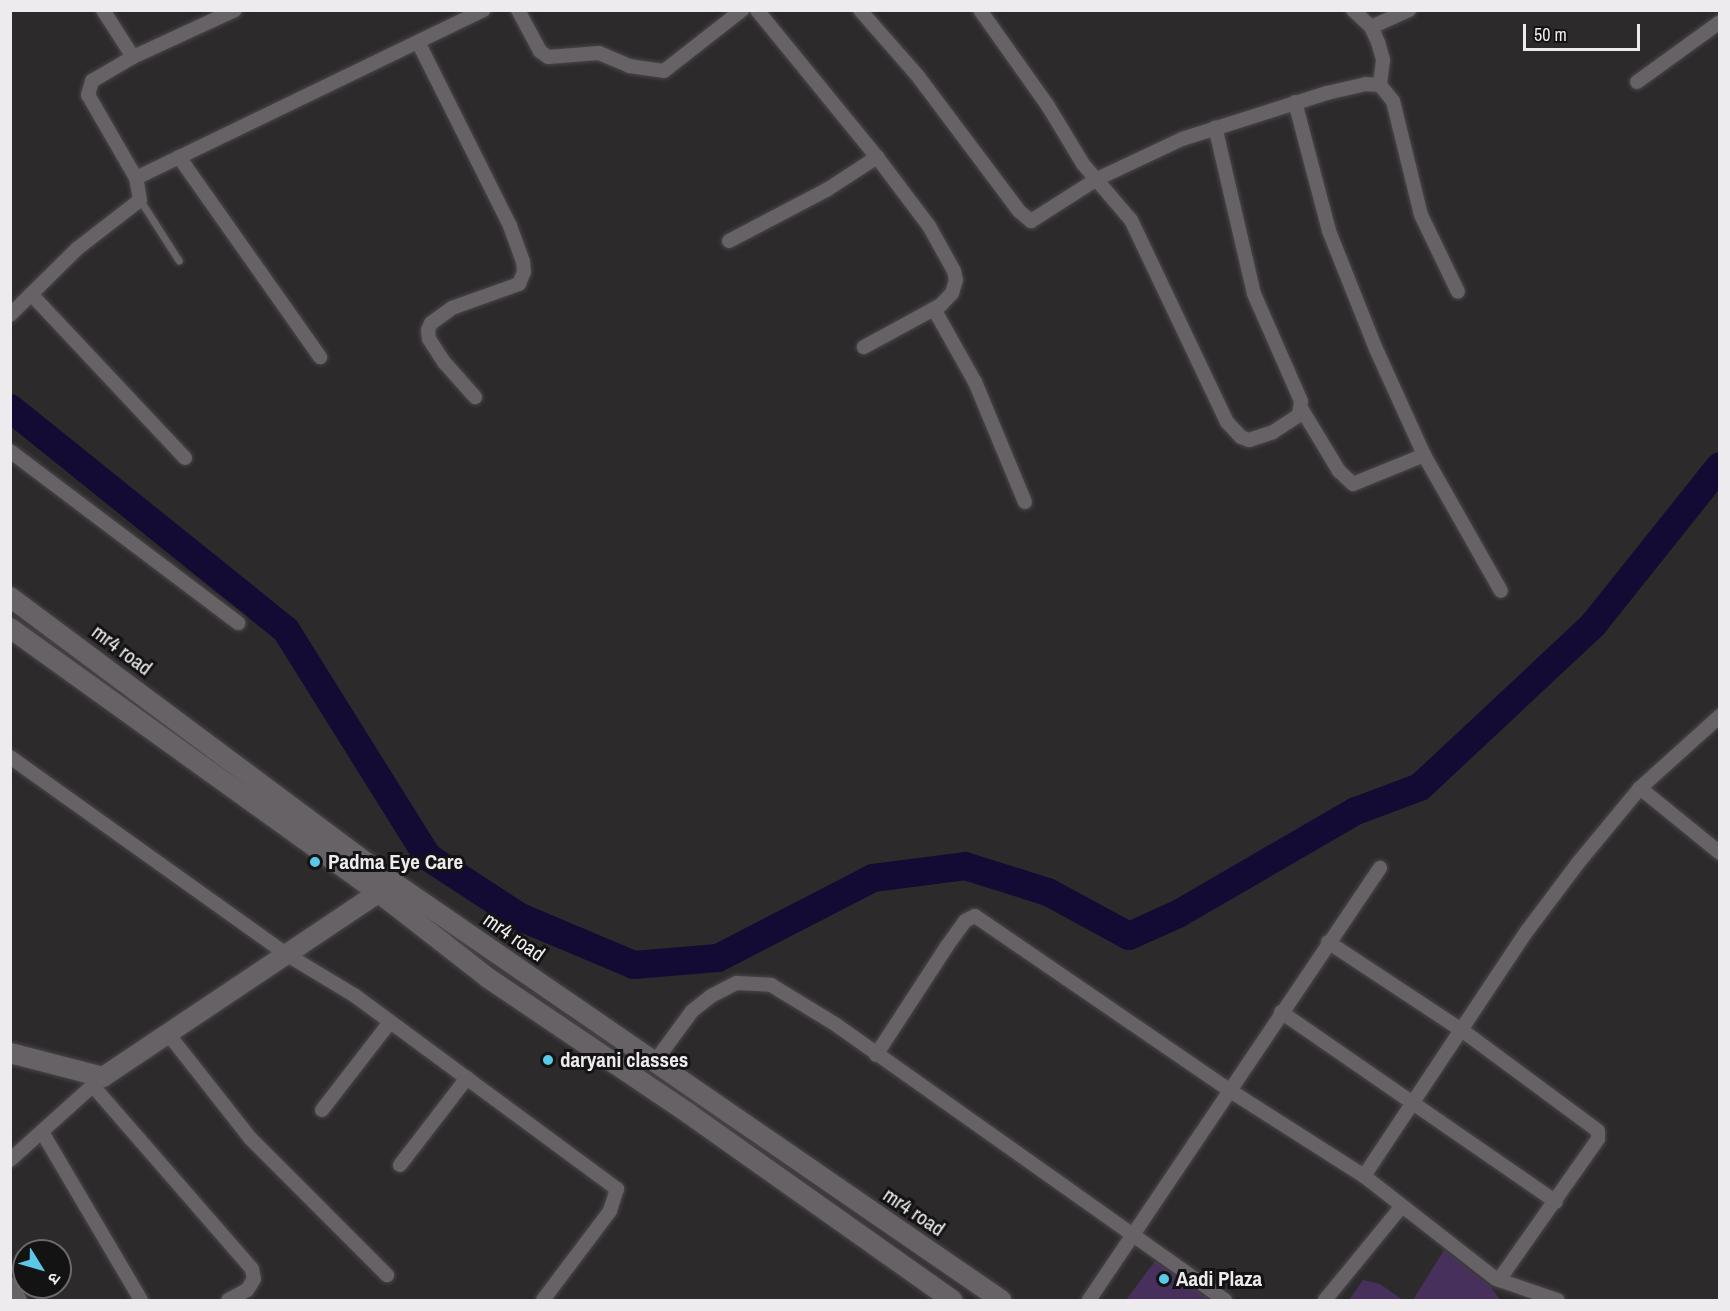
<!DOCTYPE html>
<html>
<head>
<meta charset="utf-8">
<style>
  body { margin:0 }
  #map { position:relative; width:1730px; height:1311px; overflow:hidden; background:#2d2a2c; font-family:"Archivo Narrow","Noto Sans Devanagari",sans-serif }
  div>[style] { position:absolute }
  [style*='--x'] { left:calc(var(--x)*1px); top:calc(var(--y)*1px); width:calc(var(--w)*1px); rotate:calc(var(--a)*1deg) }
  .river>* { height:28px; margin:-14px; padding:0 14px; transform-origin:14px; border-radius:14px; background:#130b34 }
  .building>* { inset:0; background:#47305b }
  .roads { filter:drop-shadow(0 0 2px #494649) drop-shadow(0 0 2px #494649) }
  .lane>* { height:7px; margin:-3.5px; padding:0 3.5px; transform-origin:3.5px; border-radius:3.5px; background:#666265 }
  .street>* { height:14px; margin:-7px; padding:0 7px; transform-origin:7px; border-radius:7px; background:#666265 }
  .secondary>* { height:20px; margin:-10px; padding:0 10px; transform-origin:10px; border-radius:10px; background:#666265 }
  .dots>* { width:16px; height:16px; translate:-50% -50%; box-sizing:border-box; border:3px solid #141314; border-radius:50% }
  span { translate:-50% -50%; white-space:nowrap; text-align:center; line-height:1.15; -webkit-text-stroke:6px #141314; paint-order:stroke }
  .street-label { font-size:21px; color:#edebed }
  .poi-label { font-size:21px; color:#edebed; font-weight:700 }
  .left { translate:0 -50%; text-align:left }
  .frame { position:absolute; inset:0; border:12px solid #edebed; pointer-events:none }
  .north { position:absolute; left:12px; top:1239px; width:60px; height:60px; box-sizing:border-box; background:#141314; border:2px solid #6b696b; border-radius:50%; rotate:127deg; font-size:16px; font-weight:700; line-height:24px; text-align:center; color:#edebed }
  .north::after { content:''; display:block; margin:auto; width:21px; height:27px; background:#5ac8e6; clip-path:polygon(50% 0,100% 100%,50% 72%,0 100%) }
  .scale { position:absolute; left:1523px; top:24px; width:117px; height:27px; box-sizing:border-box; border:3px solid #edebed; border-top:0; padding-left:8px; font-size:18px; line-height:21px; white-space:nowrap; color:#edebed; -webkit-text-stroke:4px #141314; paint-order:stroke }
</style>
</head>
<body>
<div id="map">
  <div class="river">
    <i style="--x:10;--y:408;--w:354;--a:38.8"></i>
    <i style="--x:286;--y:630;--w:268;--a:58"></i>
    <i style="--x:428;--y:857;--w:110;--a:33.1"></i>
    <i style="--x:520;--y:917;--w:124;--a:22.8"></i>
    <i style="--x:634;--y:965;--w:84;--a:-4.8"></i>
    <i style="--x:718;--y:958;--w:174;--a:-27.3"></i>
    <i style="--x:873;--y:878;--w:93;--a:-7.4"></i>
    <i style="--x:965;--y:866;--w:87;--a:17.4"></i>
    <i style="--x:1048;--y:892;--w:92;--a:28.5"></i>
    <i style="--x:1129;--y:936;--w:54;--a:-24.2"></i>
    <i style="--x:1178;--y:914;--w:206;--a:-30.1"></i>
    <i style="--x:1356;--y:811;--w:68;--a:-20.6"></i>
    <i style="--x:1420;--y:787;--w:237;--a:-43.1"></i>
    <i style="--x:1593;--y:625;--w:203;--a:-51.4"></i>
  </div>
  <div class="building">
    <i style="clip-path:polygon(1444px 1250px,1491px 1287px,1500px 1300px,1413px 1300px)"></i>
    <i style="clip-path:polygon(1155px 1261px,1210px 1300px,1126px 1300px)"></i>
    <i style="clip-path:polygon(1363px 1280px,1380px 1284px,1403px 1300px,1349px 1300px)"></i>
  </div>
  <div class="roads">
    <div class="lane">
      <i style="--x:140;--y:200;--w:72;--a:57.4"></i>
    </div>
    <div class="street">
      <i style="--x:518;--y:10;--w:47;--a:61.8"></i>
      <i style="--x:540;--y:51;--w:10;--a:37"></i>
      <i style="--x:548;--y:57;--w:51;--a:-4.5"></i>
      <i style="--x:599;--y:53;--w:33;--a:23"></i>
      <i style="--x:629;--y:66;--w:35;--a:8"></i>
      <i style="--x:664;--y:71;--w:99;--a:-38"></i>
      <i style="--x:757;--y:10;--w:190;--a:50.8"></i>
      <i style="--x:877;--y:157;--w:86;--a:53"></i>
      <i style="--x:929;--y:226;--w:51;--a:60.9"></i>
      <i style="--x:954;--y:271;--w:9;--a:77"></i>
      <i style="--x:956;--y:280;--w:14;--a:107"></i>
      <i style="--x:952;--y:293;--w:16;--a:133"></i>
      <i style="--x:941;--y:305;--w:88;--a:151.4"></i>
      <i style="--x:860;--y:10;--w:86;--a:48.8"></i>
      <i style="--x:917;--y:75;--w:170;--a:53.1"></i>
      <i style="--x:1019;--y:211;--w:16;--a:40"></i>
      <i style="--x:1031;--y:221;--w:78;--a:-32.5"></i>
      <i style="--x:1097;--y:179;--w:94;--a:-25.2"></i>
      <i style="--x:1182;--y:139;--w:152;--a:-17.6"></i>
      <i style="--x:1327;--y:93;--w:39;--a:-13"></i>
      <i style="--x:1365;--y:84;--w:15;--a:4"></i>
      <i style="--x:1380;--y:85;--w:21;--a:51"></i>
      <i style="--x:1393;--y:101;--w:117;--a:76.2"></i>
      <i style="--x:1421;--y:215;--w:85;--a:64.3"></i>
      <i style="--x:980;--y:10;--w:118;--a:54.7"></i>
      <i style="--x:1048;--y:106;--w:68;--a:58.9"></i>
      <i style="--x:1083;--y:164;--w:74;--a:49.4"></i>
      <i style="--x:1131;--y:220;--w:224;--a:64.6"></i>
      <i style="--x:1227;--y:422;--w:21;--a:47"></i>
      <i style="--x:1241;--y:437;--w:9;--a:21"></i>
      <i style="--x:1249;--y:440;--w:25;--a:-18"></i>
      <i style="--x:1273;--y:432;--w:31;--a:-33"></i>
      <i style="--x:1299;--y:415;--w:14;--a:-82"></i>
      <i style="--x:1301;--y:401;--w:117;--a:-113.7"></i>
      <i style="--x:1254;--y:294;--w:171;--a:-103.1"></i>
      <i style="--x:1353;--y:10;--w:25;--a:43"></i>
      <i style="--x:1371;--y:27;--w:17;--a:65"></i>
      <i style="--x:1378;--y:42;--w:19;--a:74"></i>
      <i style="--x:1383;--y:60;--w:25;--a:97"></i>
      <i style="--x:1371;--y:27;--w:42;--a:-24.1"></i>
      <i style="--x:418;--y:42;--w:206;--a:63.4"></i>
      <i style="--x:510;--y:226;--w:37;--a:70"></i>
      <i style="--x:523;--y:261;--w:11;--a:85"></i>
      <i style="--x:524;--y:272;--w:13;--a:113"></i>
      <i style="--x:519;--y:284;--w:71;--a:160.3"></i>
      <i style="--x:452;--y:308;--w:26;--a:144"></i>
      <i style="--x:431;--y:323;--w:8;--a:113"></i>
      <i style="--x:428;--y:330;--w:9;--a:84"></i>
      <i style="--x:429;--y:339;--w:27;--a:57"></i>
      <i style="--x:444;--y:362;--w:47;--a:48.5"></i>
      <i style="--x:133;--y:57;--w:112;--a:-24.7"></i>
      <i style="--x:1637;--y:82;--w:102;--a:-35.9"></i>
      <i style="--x:1295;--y:102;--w:133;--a:75.2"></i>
      <i style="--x:1329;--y:231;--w:127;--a:68.3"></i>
      <i style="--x:1376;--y:349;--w:116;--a:65.6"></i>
      <i style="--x:1424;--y:455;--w:156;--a:60.5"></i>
      <i style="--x:179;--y:157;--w:245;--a:54.8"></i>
      <i style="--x:136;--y:178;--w:386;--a:-25.8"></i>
      <i style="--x:729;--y:241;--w:112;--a:-27.7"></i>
      <i style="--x:828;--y:189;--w:59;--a:-33.1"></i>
      <i style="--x:31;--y:294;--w:225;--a:46.8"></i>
      <i style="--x:934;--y:309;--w:84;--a:60.7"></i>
      <i style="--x:975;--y:382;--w:130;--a:67.4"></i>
      <i style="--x:10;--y:315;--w:95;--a:-44.6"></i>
      <i style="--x:78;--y:248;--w:78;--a:-37.7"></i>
      <i style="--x:140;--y:200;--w:22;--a:-100"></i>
      <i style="--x:136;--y:178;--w:96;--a:-120"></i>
      <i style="--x:88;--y:95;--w:15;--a:-74"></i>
      <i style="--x:92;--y:81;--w:48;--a:-30.3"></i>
      <i style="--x:133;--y:57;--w:56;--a:-122.6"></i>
      <i style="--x:1301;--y:408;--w:74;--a:58.9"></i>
      <i style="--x:1339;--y:471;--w:19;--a:43"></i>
      <i style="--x:1353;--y:484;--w:77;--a:-22.2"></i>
      <i style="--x:10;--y:451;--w:286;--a:37"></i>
      <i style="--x:10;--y:757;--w:339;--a:35.5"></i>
      <i style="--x:286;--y:954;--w:79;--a:31.1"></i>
      <i style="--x:354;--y:995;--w:327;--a:36.4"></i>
      <i style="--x:617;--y:1189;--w:23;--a:108"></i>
      <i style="--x:610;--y:1211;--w:111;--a:127"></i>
      <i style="--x:1640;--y:788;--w:103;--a:39.1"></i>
      <i style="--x:1328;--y:942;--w:162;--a:33.4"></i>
      <i style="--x:1463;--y:1031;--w:168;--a:36.5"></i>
      <i style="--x:1598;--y:1131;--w:8;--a:90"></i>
      <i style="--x:1598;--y:1139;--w:172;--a:125.1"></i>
      <i style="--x:1281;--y:1012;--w:334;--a:34.6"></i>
      <i style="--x:169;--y:1035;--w:131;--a:51.8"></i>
      <i style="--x:250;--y:1138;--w:194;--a:45"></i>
      <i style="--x:876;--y:1055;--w:130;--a:-56.9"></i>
      <i style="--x:947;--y:946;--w:31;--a:-54"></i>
      <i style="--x:965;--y:921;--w:11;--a:-27"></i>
      <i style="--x:975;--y:916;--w:308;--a:34.4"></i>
      <i style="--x:1229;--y:1090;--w:160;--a:32.5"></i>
      <i style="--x:1364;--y:1176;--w:167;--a:38"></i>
      <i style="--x:1496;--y:1279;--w:65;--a:19"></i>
      <i style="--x:654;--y:1063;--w:64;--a:-53.8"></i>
      <i style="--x:692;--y:1011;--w:24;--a:-38"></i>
      <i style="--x:711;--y:996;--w:29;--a:-27"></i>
      <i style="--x:737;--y:983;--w:34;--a:3"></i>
      <i style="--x:771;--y:985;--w:75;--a:31.4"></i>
      <i style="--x:835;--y:1024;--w:478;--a:35.3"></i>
      <i style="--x:93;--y:1086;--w:242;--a:49"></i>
      <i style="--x:252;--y:1269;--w:10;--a:79"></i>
      <i style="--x:254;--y:1279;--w:13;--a:122"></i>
      <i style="--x:247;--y:1290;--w:21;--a:152"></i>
      <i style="--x:322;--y:1110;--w:111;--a:-52.3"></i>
      <i style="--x:42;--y:1132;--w:195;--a:59.5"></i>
      <i style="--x:10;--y:1160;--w:120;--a:-42"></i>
      <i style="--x:400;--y:1165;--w:110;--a:-52.4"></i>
      <i style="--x:1364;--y:1176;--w:294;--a:-56.4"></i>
      <i style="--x:1527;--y:931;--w:85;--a:-53.1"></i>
      <i style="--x:1578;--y:863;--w:97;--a:-50.4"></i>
      <i style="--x:1640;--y:788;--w:108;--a:-42"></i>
      <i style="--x:10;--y:1284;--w:19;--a:58"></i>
      <i style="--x:1089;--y:1300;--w:521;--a:-56.04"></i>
      <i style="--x:1325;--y:1300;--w:120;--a:-50.7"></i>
    </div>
    <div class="secondary">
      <i style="--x:10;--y:597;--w:477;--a:36.7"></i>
      <i style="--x:393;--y:882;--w:738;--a:34.51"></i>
      <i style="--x:10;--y:628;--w:453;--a:35.7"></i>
      <i style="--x:378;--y:892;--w:140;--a:38"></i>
      <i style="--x:488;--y:978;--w:241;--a:34"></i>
      <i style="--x:688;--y:1113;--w:324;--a:35.3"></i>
      <i style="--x:10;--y:1053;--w:96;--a:14.5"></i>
      <i style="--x:103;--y:1077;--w:343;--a:-33.8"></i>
    </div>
  </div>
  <div class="dots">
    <i style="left:315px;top:862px;background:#5ac8e6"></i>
    <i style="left:548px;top:1060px;background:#5ac8e6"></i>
    <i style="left:1164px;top:1279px;background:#5ac8e6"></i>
  </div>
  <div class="street-label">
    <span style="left:122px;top:650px;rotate:37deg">mr4 road</span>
    <span style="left:514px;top:937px;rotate:35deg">mr4 road</span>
    <span style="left:914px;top:1212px;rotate:34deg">mr4 road</span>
  </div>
  <div class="poi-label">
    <span class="left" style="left:328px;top:862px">Padma Eye Care</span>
    <span class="left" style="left:560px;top:1060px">daryani classes</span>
    <span class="left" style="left:1176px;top:1279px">Aadi Plaza</span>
  </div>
  <div class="frame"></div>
  <div class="north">उ</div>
  <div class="scale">50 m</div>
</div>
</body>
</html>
